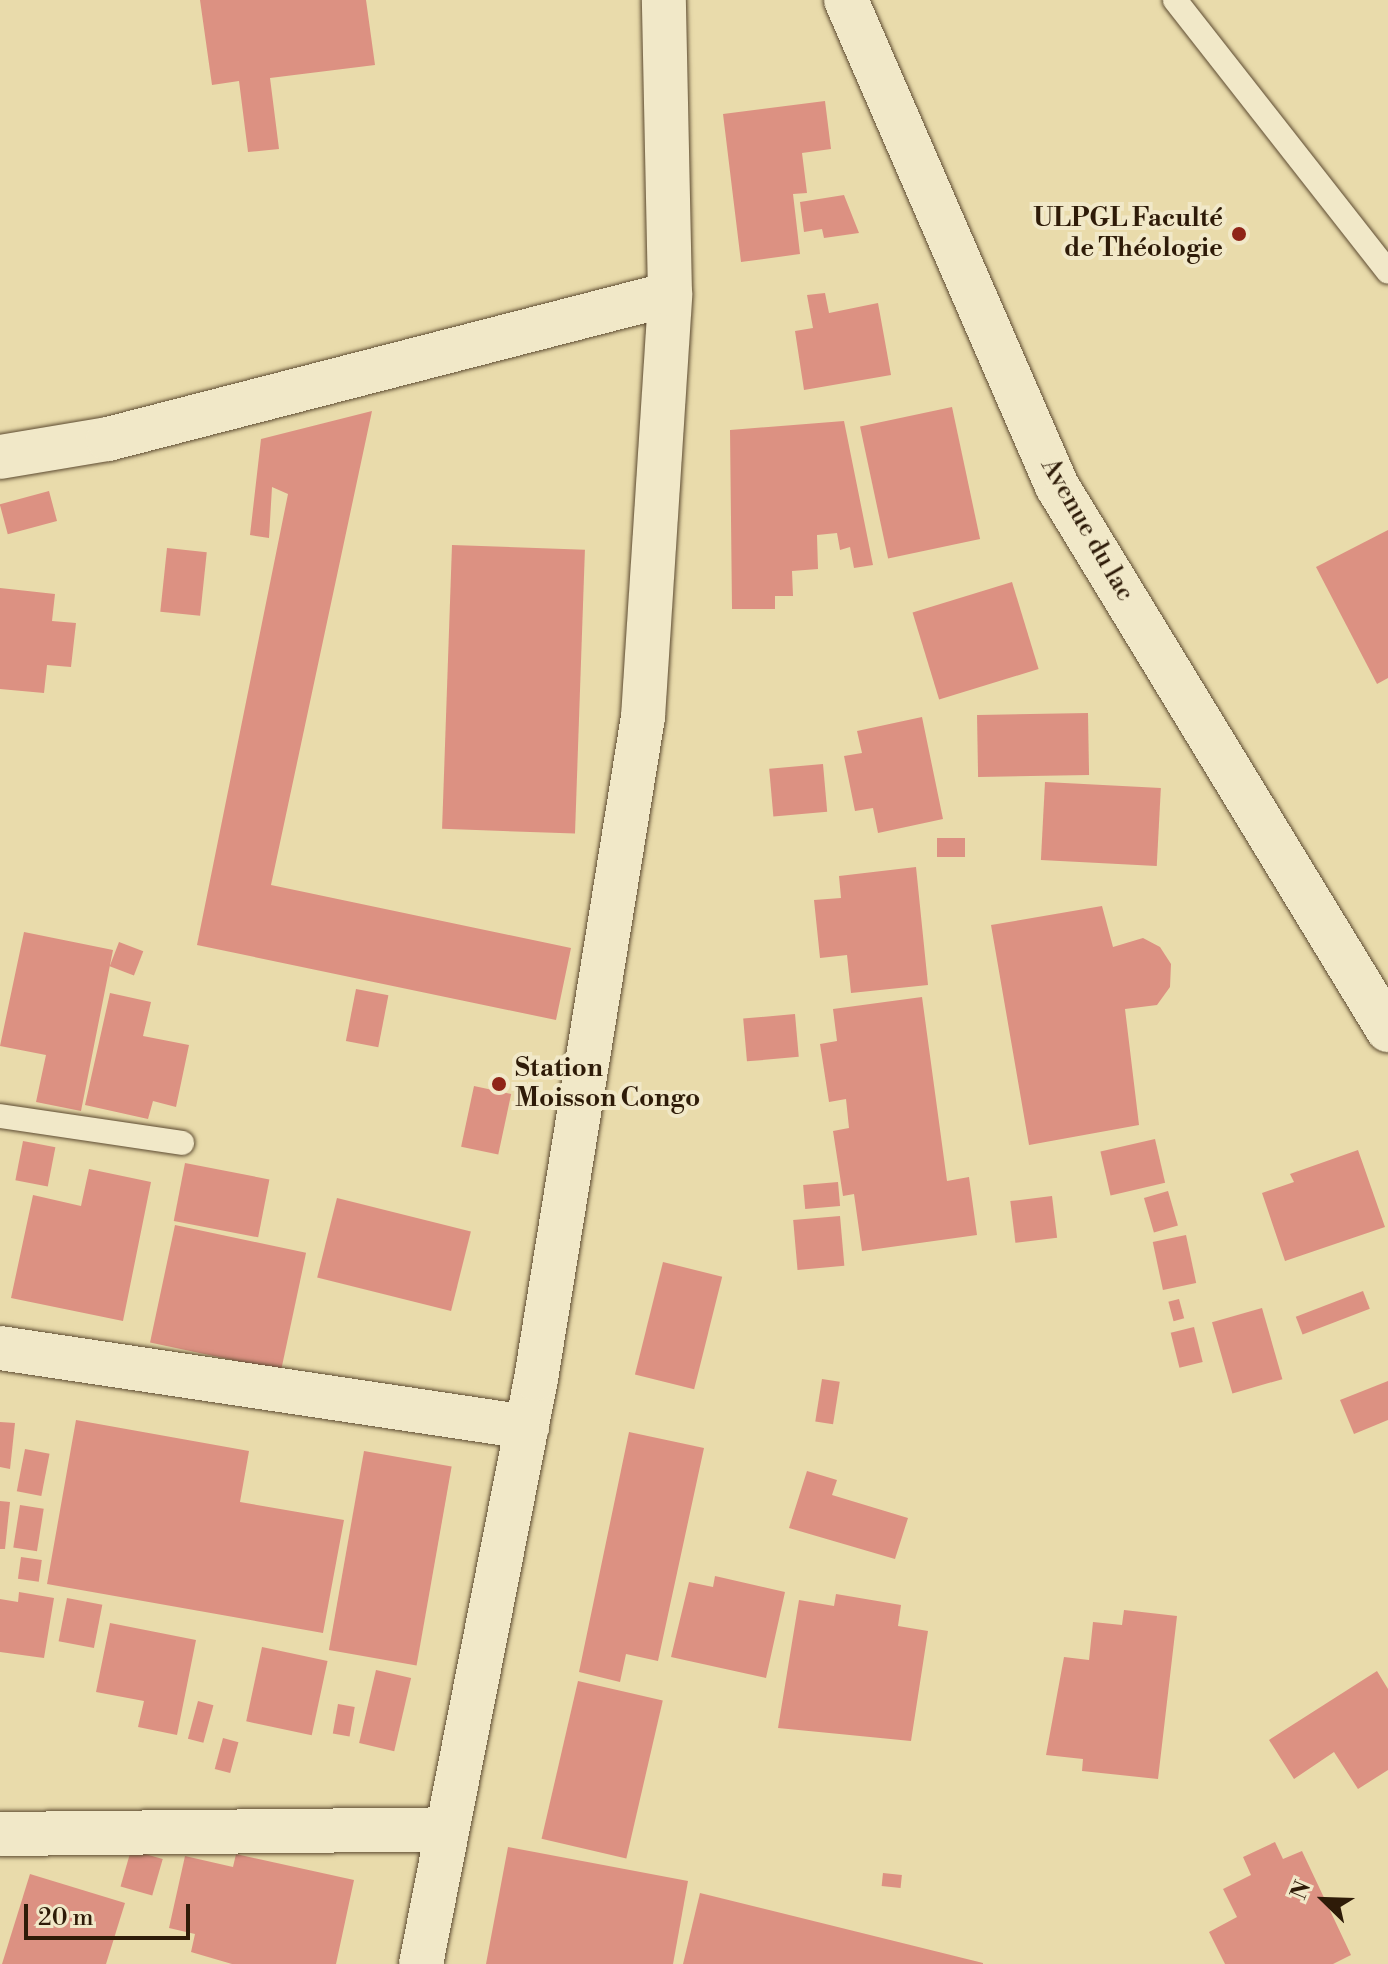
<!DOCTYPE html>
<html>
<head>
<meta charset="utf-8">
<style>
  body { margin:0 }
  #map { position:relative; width:1388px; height:1964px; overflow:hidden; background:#e9dbab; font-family:"Libre Bodoni",serif }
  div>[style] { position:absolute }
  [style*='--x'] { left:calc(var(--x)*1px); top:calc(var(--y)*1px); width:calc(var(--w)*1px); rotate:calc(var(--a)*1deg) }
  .building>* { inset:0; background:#dc9182; transform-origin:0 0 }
  .roads { filter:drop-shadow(0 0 2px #5d4b31) drop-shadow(0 0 2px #5d4b31) }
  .service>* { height:24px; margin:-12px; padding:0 12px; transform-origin:12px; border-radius:12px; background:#f1e8c8 }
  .minor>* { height:44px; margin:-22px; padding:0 22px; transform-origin:22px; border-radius:22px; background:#f1e8c8 }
  .tertiary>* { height:44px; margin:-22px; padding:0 22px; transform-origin:22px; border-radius:22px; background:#f1e8c8 }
  .secondary>* { height:44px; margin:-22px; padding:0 22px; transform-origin:22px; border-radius:22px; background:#f1e8c8 }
  .dots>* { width:22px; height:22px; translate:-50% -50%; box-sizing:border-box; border:4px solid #f1e8c8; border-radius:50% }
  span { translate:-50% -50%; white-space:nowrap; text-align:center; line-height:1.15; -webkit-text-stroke:8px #f1e8c8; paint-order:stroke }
  .poi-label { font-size:26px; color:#2e1b08; font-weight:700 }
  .right { translate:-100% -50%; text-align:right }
  .left { translate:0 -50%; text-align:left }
  .street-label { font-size:26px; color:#2e1b08 }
  .north { position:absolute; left:1284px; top:1860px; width:80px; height:80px; -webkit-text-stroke:6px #f1e8c8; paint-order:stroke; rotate:293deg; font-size:22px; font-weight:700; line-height:32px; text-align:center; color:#2e1b08 }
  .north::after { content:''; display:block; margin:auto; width:28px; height:36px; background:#2e1b08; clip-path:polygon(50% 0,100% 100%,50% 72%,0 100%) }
  .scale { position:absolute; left:24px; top:1904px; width:166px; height:36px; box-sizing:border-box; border:4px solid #2e1b08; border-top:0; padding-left:10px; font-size:24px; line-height:28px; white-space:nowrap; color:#2e1b08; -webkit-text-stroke:6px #f1e8c8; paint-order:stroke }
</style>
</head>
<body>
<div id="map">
  <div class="building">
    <i style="clip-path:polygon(200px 0,366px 0,375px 65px,270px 78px,279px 149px,248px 152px,239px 81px,212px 85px)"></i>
    <i style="clip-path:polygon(825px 101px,831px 149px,802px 153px,807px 193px,793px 194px,800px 254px,741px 262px,723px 114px)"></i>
    <i style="clip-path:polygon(844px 195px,859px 233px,824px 238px,822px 229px,804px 232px,800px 202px)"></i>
    <i style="clip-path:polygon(825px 293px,829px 313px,878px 303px,891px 375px,804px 390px,795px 331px,813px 328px,807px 295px)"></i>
    <i style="left:952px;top:407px;width:135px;height:94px;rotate:78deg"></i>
    <i style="clip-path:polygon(372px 411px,271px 885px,571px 948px,556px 1020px,197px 945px,288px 494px,272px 487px,269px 538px,250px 535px,261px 439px)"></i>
    <i style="clip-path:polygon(844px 421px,873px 565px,854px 568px,850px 547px,840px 550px,837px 533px,817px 535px,818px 569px,792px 571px,793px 596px,775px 596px,775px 609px,732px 609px,730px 430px)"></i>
    <i style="left:49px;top:491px;width:31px;height:51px;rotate:75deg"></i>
    <i style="clip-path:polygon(1388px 530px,1388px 678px,1377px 684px,1316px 567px)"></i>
    <i style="left:452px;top:545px;width:133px;height:284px;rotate:2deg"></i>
    <i style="left:167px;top:548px;width:40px;height:64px;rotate:6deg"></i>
    <i style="left:1012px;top:582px;width:91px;height:104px;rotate:73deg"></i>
    <i style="clip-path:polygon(0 588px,55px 594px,52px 621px,76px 623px,71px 667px,47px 665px,44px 693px,0 689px)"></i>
    <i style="left:1088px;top:713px;width:62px;height:111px;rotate:89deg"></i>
    <i style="clip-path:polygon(922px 717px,943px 819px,878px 833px,873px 808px,855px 811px,844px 756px,862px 753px,857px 731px)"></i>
    <i style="left:823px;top:764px;width:48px;height:54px;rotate:85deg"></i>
    <i style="left:1045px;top:782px;width:116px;height:78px;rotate:3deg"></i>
    <i style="left:965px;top:838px;width:19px;height:28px;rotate:90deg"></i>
    <i style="clip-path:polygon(916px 867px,928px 985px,851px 993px,847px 955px,820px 958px,814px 900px,841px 898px,839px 876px)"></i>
    <i style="clip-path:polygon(1102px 906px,1113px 947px,1143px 938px,1160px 947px,1171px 964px,1170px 987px,1157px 1005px,1125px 1009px,1139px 1125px,1029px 1145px,991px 925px)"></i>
    <i style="clip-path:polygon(24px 932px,113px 950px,81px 1111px,36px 1102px,46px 1055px,0 1046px)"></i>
    <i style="left:119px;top:942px;width:26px;height:26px;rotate:21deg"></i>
    <i style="left:356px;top:989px;width:33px;height:53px;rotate:11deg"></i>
    <i style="clip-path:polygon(110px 993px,151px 1002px,143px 1036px,189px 1045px,176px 1107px,153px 1101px,148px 1119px,85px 1105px)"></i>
    <i style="clip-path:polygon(922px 997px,947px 1181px,969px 1177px,977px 1235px,862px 1251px,854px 1194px,843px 1196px,833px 1131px,849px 1128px,846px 1099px,829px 1102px,820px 1044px,837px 1041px,833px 1009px)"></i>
    <i style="left:795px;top:1014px;width:43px;height:52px;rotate:85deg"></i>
    <i style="left:474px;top:1086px;width:38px;height:62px;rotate:12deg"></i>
    <i style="left:1155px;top:1139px;width:45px;height:56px;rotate:77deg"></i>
    <i style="left:23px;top:1141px;width:33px;height:40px;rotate:11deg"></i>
    <i style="clip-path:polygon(1358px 1150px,1385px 1227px,1285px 1261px,1262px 1193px,1294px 1182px,1290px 1174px)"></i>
    <i style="left:185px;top:1163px;width:86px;height:59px;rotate:11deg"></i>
    <i style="clip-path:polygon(89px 1169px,151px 1182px,123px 1321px,11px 1298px,33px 1195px,81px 1206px)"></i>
    <i style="left:838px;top:1182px;width:24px;height:35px;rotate:85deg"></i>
    <i style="left:1168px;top:1191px;width:36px;height:25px;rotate:74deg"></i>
    <i style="left:1052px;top:1196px;width:42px;height:42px;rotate:83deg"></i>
    <i style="left:337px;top:1198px;width:138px;height:82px;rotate:14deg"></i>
    <i style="left:840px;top:1216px;width:50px;height:47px;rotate:85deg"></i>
    <i style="left:175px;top:1225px;width:134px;height:120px;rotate:12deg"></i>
    <i style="left:1186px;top:1235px;width:49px;height:34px;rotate:78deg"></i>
    <i style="left:663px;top:1262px;width:61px;height:116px;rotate:14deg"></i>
    <i style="left:1363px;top:1291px;width:19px;height:72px;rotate:69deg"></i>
    <i style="left:1179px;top:1299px;width:20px;height:11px;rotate:75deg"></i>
    <i style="left:1262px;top:1308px;width:74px;height:52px;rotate:74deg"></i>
    <i style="left:1194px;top:1327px;width:36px;height:24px;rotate:76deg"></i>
    <i style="left:822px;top:1379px;width:18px;height:43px;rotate:9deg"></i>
    <i style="clip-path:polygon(1388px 1381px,1388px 1420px,1354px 1434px,1340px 1400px)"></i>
    <i style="clip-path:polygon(76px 1420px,249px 1451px,240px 1502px,344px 1520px,323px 1633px,47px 1584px)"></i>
    <i style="clip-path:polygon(0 1422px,15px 1423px,10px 1469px,0 1467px)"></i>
    <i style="clip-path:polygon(629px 1432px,704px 1448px,658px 1661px,626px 1654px,620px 1682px,579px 1672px)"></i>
    <i style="left:25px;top:1449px;width:25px;height:43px;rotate:11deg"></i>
    <i style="left:364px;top:1451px;width:89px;height:202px;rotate:10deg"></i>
    <i style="clip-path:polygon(807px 1471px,837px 1480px,832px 1495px,908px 1518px,895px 1559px,789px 1528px)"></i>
    <i style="clip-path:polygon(0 1501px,10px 1502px,5px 1549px,0 1549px)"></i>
    <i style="left:20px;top:1505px;width:24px;height:43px;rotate:9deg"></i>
    <i style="left:21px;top:1557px;width:21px;height:22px;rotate:8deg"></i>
    <i style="clip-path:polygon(715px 1576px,785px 1592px,766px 1678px,671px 1657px,689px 1582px,713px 1587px)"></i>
    <i style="clip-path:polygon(19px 1592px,54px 1598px,44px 1658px,0 1652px,0 1599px,18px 1602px)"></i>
    <i style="clip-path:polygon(836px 1594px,901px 1605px,898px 1626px,928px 1631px,911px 1741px,778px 1728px,799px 1600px,834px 1606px)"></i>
    <i style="left:67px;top:1598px;width:36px;height:44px;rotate:11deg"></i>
    <i style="clip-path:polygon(1124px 1610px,1177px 1616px,1158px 1779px,1082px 1771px,1083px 1759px,1046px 1755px,1064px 1657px,1089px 1660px,1093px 1622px,1122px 1625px)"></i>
    <i style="clip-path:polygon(110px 1623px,196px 1640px,177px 1735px,138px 1727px,144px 1701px,96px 1692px)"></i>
    <i style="left:262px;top:1647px;width:67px;height:76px;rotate:12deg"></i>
    <i style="left:376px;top:1670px;width:36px;height:75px;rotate:13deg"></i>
    <i style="clip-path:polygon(1377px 1671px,1388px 1689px,1388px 1770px,1358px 1789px,1334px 1752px,1294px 1779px,1269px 1740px)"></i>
    <i style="left:578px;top:1681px;width:87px;height:162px;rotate:13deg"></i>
    <i style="left:198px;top:1701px;width:16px;height:39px;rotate:15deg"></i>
    <i style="left:338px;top:1704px;width:17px;height:30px;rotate:10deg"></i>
    <i style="left:223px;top:1738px;width:16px;height:32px;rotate:15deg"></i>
    <i style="clip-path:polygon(1275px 1842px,1283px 1859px,1302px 1851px,1351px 1955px,1333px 1964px,1225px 1964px,1209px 1932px,1237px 1917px,1223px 1889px,1251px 1875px,1243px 1857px)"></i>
    <i style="clip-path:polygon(508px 1847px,688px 1881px,673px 1964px,486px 1964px)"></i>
    <i style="left:131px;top:1850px;width:33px;height:38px;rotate:16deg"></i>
    <i style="clip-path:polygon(236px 1854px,354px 1880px,336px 1964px,232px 1964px,191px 1952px,195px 1934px,169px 1928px,185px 1856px,233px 1867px)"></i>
    <i style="left:883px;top:1873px;width:19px;height:13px;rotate:6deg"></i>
    <i style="clip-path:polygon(30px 1874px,125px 1903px,106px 1964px,2px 1964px)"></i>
    <i style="clip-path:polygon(700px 1893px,983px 1963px,983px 1964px,683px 1964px)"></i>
  </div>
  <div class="roads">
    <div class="service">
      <i style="--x:1175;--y:0;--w:345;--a:51.9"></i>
      <i style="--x:0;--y:1116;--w:184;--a:8.4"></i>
    </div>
    <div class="minor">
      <i style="--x:0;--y:457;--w:109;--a:-9.5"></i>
      <i style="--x:108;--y:439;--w:580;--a:-14.47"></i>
      <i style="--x:0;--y:1348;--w:533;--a:8.53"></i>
      <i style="--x:0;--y:1834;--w:447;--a:-0.6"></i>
    </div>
    <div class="tertiary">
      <i style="--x:421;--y:1964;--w:596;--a:-78.88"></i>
      <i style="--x:536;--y:1379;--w:671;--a:-80.82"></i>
      <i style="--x:643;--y:717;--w:424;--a:-86.3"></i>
      <i style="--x:670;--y:294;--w:294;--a:-91.2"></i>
    </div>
    <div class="secondary">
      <i style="--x:846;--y:0;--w:530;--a:66.53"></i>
      <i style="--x:1057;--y:486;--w:637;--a:58.68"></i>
    </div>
  </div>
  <div class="dots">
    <i style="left:1239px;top:234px;background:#8f2418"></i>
    <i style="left:499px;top:1084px;background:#8f2418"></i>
  </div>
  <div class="poi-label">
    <span class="right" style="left:1223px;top:234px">ULPGL Faculté<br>de Théologie</span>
    <span class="left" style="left:515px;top:1084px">Station<br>Moisson Congo</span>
  </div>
  <div class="street-label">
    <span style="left:1087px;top:530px;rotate:60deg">Avenue du lac</span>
  </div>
  <div class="north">N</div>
  <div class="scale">20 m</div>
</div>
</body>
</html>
